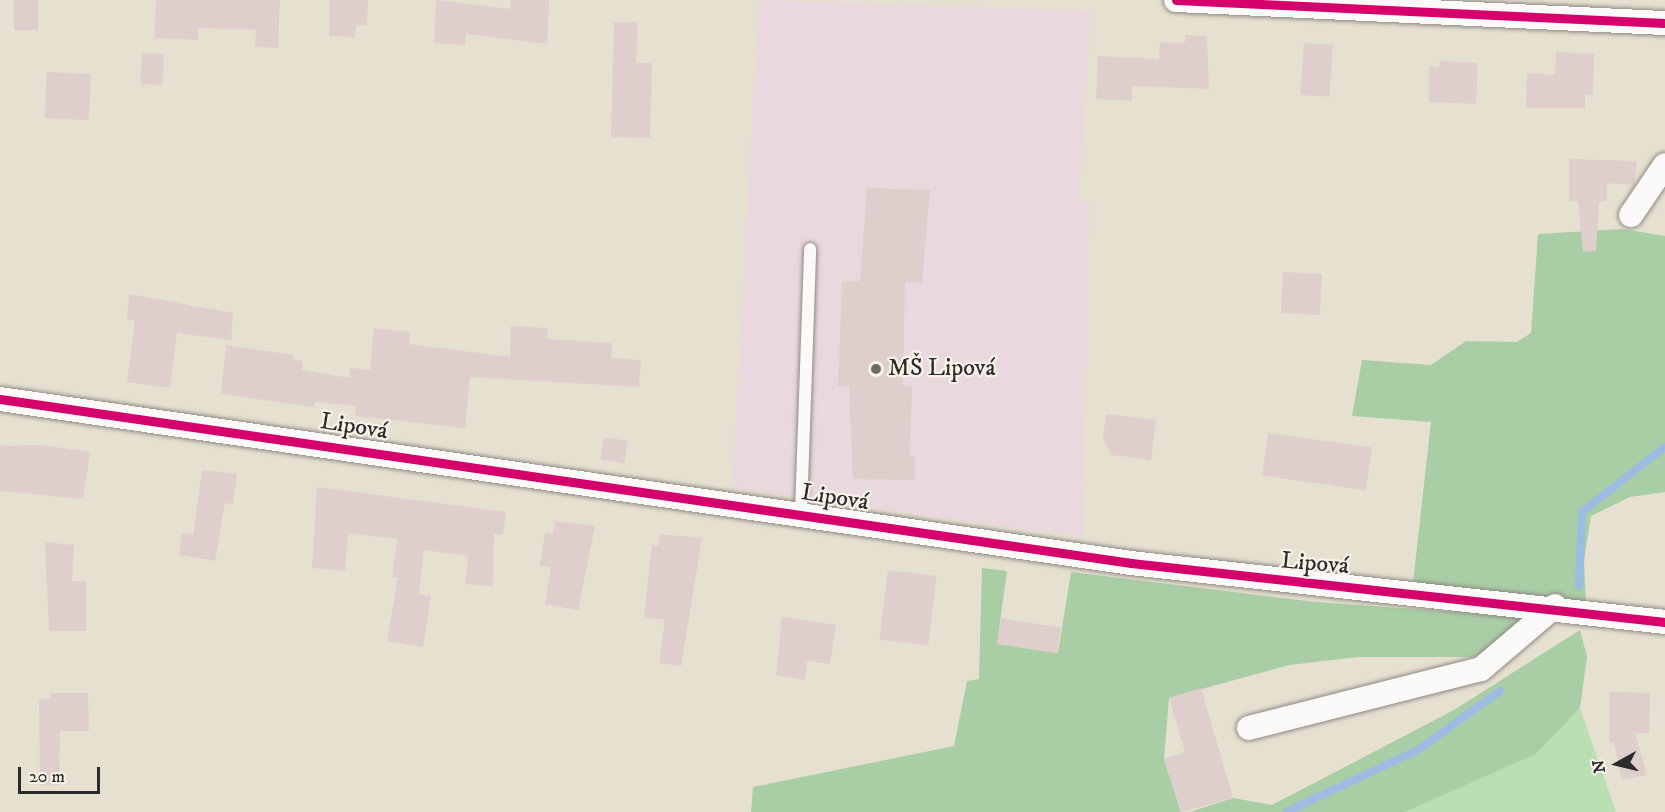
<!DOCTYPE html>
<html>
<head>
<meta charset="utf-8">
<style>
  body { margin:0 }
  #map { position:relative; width:1665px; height:812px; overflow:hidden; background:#e6e0d0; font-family:"IM FELL DW Pica",serif }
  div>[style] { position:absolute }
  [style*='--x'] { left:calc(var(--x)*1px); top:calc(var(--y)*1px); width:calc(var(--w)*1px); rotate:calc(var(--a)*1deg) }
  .built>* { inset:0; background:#e9d8de }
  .green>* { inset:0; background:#b9dfb2 }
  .forest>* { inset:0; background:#a9cda5 }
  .stream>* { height:8px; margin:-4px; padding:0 4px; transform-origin:4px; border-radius:4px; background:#9cbde1 }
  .building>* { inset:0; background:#decfcd; transform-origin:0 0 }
  .roads { filter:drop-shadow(0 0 2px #8e8b84) drop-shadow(0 0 2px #8e8b84) }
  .lane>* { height:12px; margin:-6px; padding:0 6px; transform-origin:6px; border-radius:6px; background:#fbfaf8 }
  .street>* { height:24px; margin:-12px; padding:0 12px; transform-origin:12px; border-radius:12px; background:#fbfaf8 }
  .cycleway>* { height:9px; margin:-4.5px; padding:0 4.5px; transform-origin:4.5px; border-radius:4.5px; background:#d6006c }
  .dots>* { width:16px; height:16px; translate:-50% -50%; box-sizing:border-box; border:3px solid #f7f3e8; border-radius:50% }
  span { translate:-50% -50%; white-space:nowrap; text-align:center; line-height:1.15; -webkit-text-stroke:4.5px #f7f3e8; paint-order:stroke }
  .poi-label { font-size:24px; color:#2b2b2b }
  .left { translate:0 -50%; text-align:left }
  .street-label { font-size:24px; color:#2b2b2b }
  .north { position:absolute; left:1587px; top:734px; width:60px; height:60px; -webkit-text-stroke:4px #f7f3e8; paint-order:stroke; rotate:262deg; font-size:16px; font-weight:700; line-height:24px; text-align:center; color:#2b2b2b }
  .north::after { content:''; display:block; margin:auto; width:21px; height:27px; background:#2b2b2b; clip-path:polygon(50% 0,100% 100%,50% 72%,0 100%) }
  .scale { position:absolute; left:18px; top:767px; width:82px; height:27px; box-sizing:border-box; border:3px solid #2b2b2b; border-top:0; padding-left:8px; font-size:18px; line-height:21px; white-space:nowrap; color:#2b2b2b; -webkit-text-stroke:4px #f7f3e8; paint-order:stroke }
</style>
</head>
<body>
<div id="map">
  <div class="built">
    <i style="clip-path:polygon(759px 0,1091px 11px,1079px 202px,1089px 203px,1083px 537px,732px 488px)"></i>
  </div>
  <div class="green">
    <i style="clip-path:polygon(1580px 708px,1616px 812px,1405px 812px,1536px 754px)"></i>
  </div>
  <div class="forest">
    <i style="clip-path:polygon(1623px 229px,1665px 236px,1665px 492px,1630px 497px,1591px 516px,1584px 560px,1586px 605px,1413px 583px,1431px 422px,1352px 416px,1362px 360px,1431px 365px,1466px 341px,1517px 342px,1531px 333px,1538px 234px)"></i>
    <i style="clip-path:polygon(982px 568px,1007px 571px,997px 644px,1058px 653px,1071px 572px,1315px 602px,1529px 617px,1494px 649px,1471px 657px,1358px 657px,1289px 665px,1169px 698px,1164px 759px,1181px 812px,751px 812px,753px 787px,954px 746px,967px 681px,979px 679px)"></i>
    <i style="clip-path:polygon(1580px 630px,1587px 657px,1580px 708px,1536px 754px,1405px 812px,1190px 812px,1233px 798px,1272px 805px,1454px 710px)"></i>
  </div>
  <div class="stream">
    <i style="--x:1579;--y:586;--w:74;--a:-87.7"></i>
    <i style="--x:1582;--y:512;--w:105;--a:-38.1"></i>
    <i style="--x:1286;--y:812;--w:146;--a:-25.2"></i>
    <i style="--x:1418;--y:750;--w:101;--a:-35.7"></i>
  </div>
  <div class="building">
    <i style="left:14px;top:0;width:24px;height:30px"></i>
    <i style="clip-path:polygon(156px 0,280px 0,278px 48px,255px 47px,256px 30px,198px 28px,198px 40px,154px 38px)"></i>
    <i style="clip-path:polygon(330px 0,368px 0,367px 25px,356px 25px,355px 37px,329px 36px)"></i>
    <i style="clip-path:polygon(436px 0,510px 9px,511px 0,549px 0,547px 44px,466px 34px,465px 45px,434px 43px)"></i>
    <i style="clip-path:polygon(614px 22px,638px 22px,636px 63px,652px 63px,650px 138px,611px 137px)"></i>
    <i style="clip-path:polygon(1185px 35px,1207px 36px,1209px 89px,1132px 86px,1132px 101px,1096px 99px,1098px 56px,1159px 59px,1160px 42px,1185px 43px)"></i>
    <i style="left:1304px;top:43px;width:29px;height:52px;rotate:4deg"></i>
    <i style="clip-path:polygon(1556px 52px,1594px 54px,1593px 95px,1585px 95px,1585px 108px,1526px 108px,1527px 73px,1555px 75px)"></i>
    <i style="left:142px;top:53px;width:22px;height:31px;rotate:3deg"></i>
    <i style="clip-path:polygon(1440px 61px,1478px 63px,1476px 104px,1429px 102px,1429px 66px,1439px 67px)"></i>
    <i style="left:47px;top:72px;width:44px;height:46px;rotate:3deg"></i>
    <i style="clip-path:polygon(1569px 159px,1637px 161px,1634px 185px,1607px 183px,1607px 201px,1599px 202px,1596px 251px,1583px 252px,1578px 201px,1569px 201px)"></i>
    <i style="clip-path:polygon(867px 188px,930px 190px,922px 283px,905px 282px,903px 386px,912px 387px,910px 456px,915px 456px,915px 480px,853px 479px,849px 386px,838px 386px,842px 281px,860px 281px)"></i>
    <i style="left:1283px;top:272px;width:39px;height:41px;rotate:3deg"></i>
    <i style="clip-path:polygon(129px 294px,233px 313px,231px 340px,177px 333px,170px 388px,127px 382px,135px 321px,127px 320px)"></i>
    <i style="clip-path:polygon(511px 326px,548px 328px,547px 339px,612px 343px,611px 358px,641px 360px,639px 387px,470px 377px,465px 428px,355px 416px,356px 406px,315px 402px,314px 407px,221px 394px,226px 345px,293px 355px,293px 360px,303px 361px,302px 370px,350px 378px,350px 368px,370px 370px,374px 328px,410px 332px,409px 344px,510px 357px)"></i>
    <i style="clip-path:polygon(1106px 414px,1156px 420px,1151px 460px,1112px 455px,1103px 438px)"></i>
    <i style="left:1268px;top:433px;width:105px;height:43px;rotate:8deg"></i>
    <i style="left:604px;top:437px;width:24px;height:23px;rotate:9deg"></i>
    <i style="clip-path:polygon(42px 445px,90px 452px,83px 499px,0 491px,0 446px)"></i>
    <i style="clip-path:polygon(202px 470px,237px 474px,233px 504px,225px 503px,215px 561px,179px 555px,182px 533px,193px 535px)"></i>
    <i style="clip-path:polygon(317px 487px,506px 512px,503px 535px,494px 534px,493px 586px,465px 584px,468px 556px,424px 550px,419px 594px,431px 596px,423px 647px,387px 641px,398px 578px,392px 577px,397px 539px,348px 533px,345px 571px,312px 568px)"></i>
    <i style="clip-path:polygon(555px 521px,595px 526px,578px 610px,545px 604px,551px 567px,540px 566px,545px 533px,553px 534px)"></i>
    <i style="clip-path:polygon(660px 534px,702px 538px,681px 666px,659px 663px,665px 620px,644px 617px,652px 544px,658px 546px)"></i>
    <i style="clip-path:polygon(45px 542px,74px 545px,72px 581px,86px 581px,86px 631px,49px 631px)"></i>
    <i style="left:888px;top:570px;width:49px;height:70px;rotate:7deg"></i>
    <i style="clip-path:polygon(782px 617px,836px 625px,830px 664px,807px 661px,805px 680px,776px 675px)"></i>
    <i style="left:1001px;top:618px;width:61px;height:26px;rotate:9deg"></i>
    <i style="clip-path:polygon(1201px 688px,1233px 798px,1181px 812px,1164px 759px,1185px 752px,1169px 698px)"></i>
    <i style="clip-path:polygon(1610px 692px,1650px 693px,1649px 733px,1635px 733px,1647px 775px,1622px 780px,1614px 743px,1609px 742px)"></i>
    <i style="clip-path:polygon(50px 693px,88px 693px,89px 731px,60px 731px,59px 785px,40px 785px,39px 699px,51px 698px)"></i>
  </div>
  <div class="roads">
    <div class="lane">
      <i style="--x:801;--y:512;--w:263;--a:-88"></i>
    </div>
    <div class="street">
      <i style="--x:1176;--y:0;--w:490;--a:2.7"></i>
      <i style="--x:1631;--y:215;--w:60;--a:-55.8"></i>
      <i style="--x:0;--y:399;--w:1143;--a:8.25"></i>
      <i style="--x:1131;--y:563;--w:537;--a:6.3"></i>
      <i style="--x:1249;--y:728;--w:239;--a:-14.3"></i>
      <i style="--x:1481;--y:669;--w:97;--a:-40.4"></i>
    </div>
  </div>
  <div class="cycleway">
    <i style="--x:1176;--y:0;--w:490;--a:2.7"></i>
    <i style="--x:0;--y:399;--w:1143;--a:8.25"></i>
    <i style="--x:1131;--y:563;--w:537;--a:6.3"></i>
  </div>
  <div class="dots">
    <i style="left:876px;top:369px;background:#6c6a65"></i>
  </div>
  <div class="poi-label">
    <span class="left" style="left:888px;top:369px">MŠ Lipová</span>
  </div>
  <div class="street-label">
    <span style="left:354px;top:427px;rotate:9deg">Lipová</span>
    <span style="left:835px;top:498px;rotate:9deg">Lipová</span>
    <span style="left:1315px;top:564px;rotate:5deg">Lipová</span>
  </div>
  <div class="north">N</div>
  <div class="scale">20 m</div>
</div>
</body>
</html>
